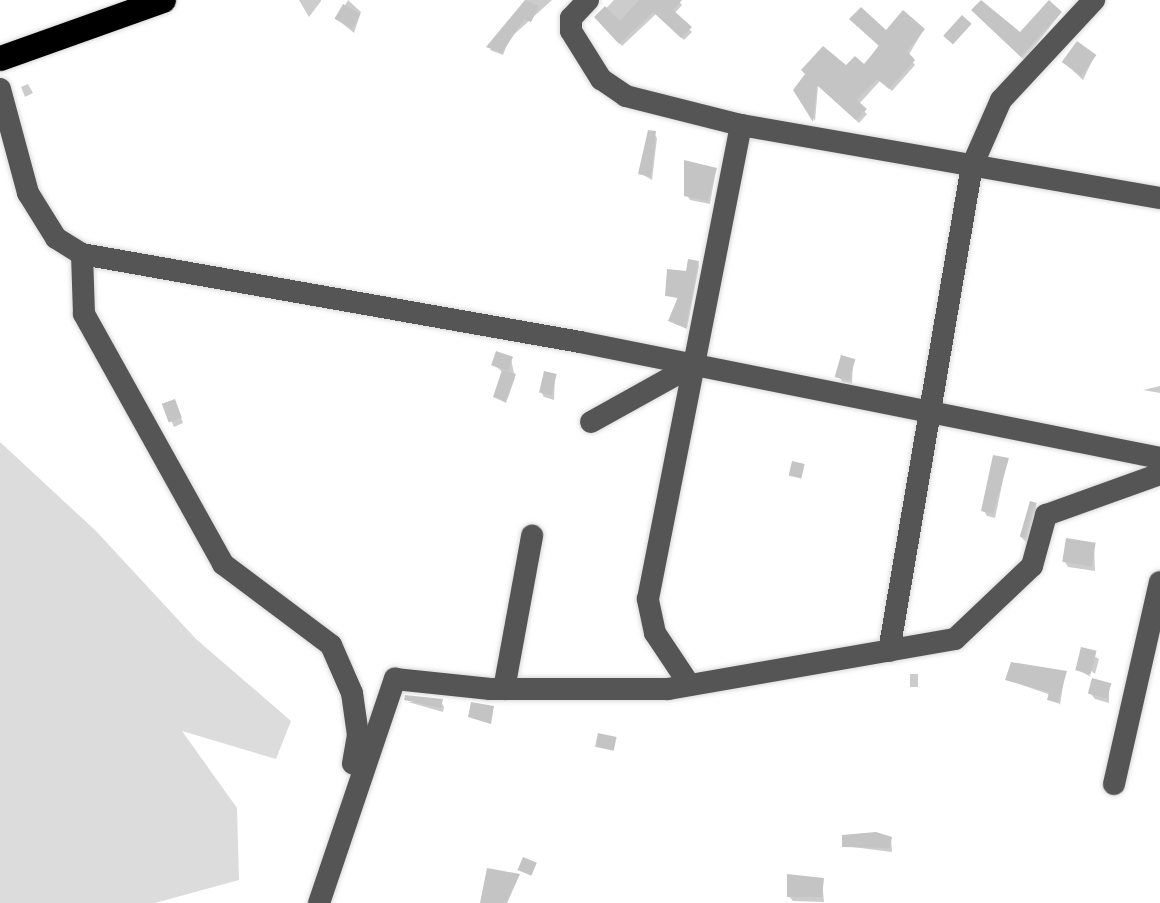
<!DOCTYPE html>
<html>
<head>
<meta charset="utf-8">
<style>
  body { margin:0 }
  #map { position:relative; width:1160px; height:903px; overflow:hidden; background:#fff; font-family:Helvetica,sans-serif }
  div>[style] { position:absolute }
  [style*='--x'] { left:calc(var(--x)*1px); top:calc(var(--y)*1px); width:calc(var(--w)*1px); rotate:calc(var(--a)*1deg) }
  .green>* { inset:0; background:#dcdcdc }
  .shadow>* { inset:0; background:#0003; transform-origin:0 0 }
  .building>* { inset:0; background:#c4c4c4; transform-origin:0 0 }
  .roads { filter:drop-shadow(0 0 2px #dbdbdb) drop-shadow(0 0 2px #dbdbdb) }
  .minor>* { height:22px; margin:-11px; padding:0 11px; transform-origin:11px; border-radius:11px; background:#555 }
  .major>* { height:25px; margin:-12.5px; padding:0 12.5px; transform-origin:12.5px; border-radius:12.5px; background:#000 }
  span { translate:-50% -50%; white-space:nowrap; text-align:center; line-height:1.15; -webkit-text-stroke:8px #fff; paint-order:stroke }
</style>
</head>
<body>
<div id="map">
  <div class="green">
    <i style="clip-path:polygon(0 442px,96px 531px,196px 639px,291px 721px,276px 759px,182px 731px,237px 808px,239px 880px,155px 903px,0 903px)"></i>
  </div>
  <div class="shadow">
    <i style="clip-path:polygon(299px 0,321px 0,321px 1px,309px 17px)"></i>
    <i style="clip-path:polygon(348px 0,361px 12px,354px 33px,337px 19px)"></i>
    <i style="clip-path:polygon(526px 0,552px 0,509px 39px,503px 55px,490px 50px)"></i>
    <i style="clip-path:polygon(614px 0,678px 0,682px 5px,674px 14px,692px 32px,684px 40px,656px 14px,622px 46px,597px 18px)"></i>
    <i style="clip-path:polygon(1060px 14px,1024px 60px,977px 15px,1020px 36px)"></i>
    <i style="clip-path:polygon(923px 31px,908px 56px,915px 65px,892px 91px,880px 81px,858px 105px,867px 114px,859px 123px,818px 86px,815px 121px,796px 90px,864px 67px,887px 33px)"></i>
    <i style="clip-path:polygon(1094px 57px,1083px 80px,1063px 61px)"></i>
    <i style="clip-path:polygon(28px 84px,33px 93px,25px 97px,21px 87px)"></i>
    <i style="clip-path:polygon(654px 134px,657px 138px,652px 180px,640px 173px)"></i>
    <i style="clip-path:polygon(716px 170px,710px 204px,690px 200px,687px 195px)"></i>
    <i style="clip-path:polygon(698px 263px,699px 266px,687px 329px,673px 323px,680px 299px,668px 296px)"></i>
    <i style="clip-path:polygon(511px 359px,515px 378px,506px 403px,495px 397px,504px 373px,494px 365px)"></i>
    <i style="clip-path:polygon(853px 361px,852px 384px,842px 382px,839px 376px)"></i>
    <i style="clip-path:polygon(555px 376px,554px 400px,544px 397px,541px 392px)"></i>
    <i style="clip-path:polygon(1160px 386px,1160px 393px,1143px 390px)"></i>
    <i style="clip-path:polygon(165px 405px,177px 407px,183px 423px,174px 427px)"></i>
    <i style="clip-path:polygon(1007px 461px,995px 518px,987px 516px,984px 511px)"></i>
    <i style="clip-path:polygon(1035px 505px,1038px 511px,1027px 543px,1020px 536px)"></i>
    <i style="clip-path:polygon(1094px 545px,1095px 571px,1068px 567px,1065px 562px)"></i>
    <i style="clip-path:polygon(1083px 650px,1099px 659px,1095px 674px,1084px 664px,1091px 677px,1078px 670px)"></i>
    <i style="clip-path:polygon(1065px 673px,1060px 705px,1051px 695px,1007px 680px)"></i>
    <i style="left:910px;top:674px;width:8px;height:13px"></i>
    <i style="clip-path:polygon(1109px 685px,1109px 703px,1095px 699px,1091px 694px)"></i>
    <i style="clip-path:polygon(408px 702px,441px 702px,444px 707px,443px 712px)"></i>
    <i style="clip-path:polygon(891px 839px,892px 852px,845px 846px)"></i>
    <i style="clip-path:polygon(822px 880px,824px 902px,793px 901px,789px 896px)"></i>
  </div>
  <div class="building">
    <i style="clip-path:polygon(525px 0,539px 6px,531px 22px,524px 19px,502px 53px,486px 47px)"></i>
    <i style="clip-path:polygon(639px 0,682px 0,673px 10px,692px 27px,681px 38px,653px 12px,619px 44px,594px 17px,605px 6px,620px 21px)"></i>
    <i style="clip-path:polygon(981px 0,1020px 32px,1049px 0,1062px 12px,1021px 57px,971px 10px)"></i>
    <i style="left:343px;top:4px;width:20px;height:17px;rotate:30deg"></i>
    <i style="clip-path:polygon(861px 7px,886px 30px,903px 10px,925px 29px,907px 51px,915px 60px,889px 89px,877px 79px,857px 100px,867px 109px,856px 120px,817px 85px,813px 122px,793px 90px,805px 74px,801px 70px,823px 46px,846px 65px,855px 56px,864px 64px,879px 46px,849px 19px)"></i>
    <i style="left:962px;top:15px;width:13px;height:28px;rotate:42deg"></i>
    <i style="left:1077px;top:41px;width:24px;height:26px;rotate:36deg"></i>
    <i style="clip-path:polygon(648px 130px,656px 131px,651px 177px,638px 174px)"></i>
    <i style="clip-path:polygon(684px 160px,717px 168px,708px 201px,684px 196px)"></i>
    <i style="clip-path:polygon(688px 259px,699px 261px,686px 328px,668px 321px,678px 297px,665px 296px,667px 269px,686px 271px)"></i>
    <i style="left:496px;top:351px;width:18px;height:15px;rotate:19deg"></i>
    <i style="left:841px;top:355px;width:15px;height:23px;rotate:16deg"></i>
    <i style="clip-path:polygon(502px 370px,516px 374px,505px 402px,493px 397px)"></i>
    <i style="left:544px;top:371px;width:13px;height:22px;rotate:13deg"></i>
    <i style="left:175px;top:399px;width:20px;height:14px;rotate:70deg"></i>
    <i style="clip-path:polygon(993px 455px,1009px 458px,993px 514px,981px 511px)"></i>
    <i style="left:792px;top:461px;width:13px;height:15px;rotate:13deg"></i>
    <i style="left:1030px;top:501px;width:7px;height:37px;rotate:16deg"></i>
    <i style="left:1066px;top:538px;width:30px;height:24px;rotate:9deg"></i>
    <i style="left:1081px;top:647px;width:16px;height:24px;rotate:14deg"></i>
    <i style="clip-path:polygon(1011px 662px,1067px 671px,1058px 703px,1047px 700px,1049px 692px,1005px 680px)"></i>
    <i style="left:1092px;top:678px;width:20px;height:16px;rotate:15deg"></i>
    <i style="clip-path:polygon(405px 695px,443px 699px,441px 708px,404px 700px)"></i>
    <i style="clip-path:polygon(471px 702px,494px 706px,491px 724px,468px 717px)"></i>
    <i style="left:598px;top:733px;width:19px;height:14px;rotate:12deg"></i>
    <i style="clip-path:polygon(876px 832px,892px 837px,890px 848px,842px 847px,842px 835px)"></i>
    <i style="left:523px;top:857px;width:15px;height:14px;rotate:23deg"></i>
    <i style="clip-path:polygon(487px 868px,520px 874px,507px 903px,480px 903px)"></i>
    <i style="clip-path:polygon(787px 874px,824px 878px,822px 897px,787px 897px)"></i>
  </div>
  <div class="roads">
    <div class="minor">
      <i style="--x:588;--y:0;--w:25;--a:133"></i>
      <i style="--x:571;--y:18;--w:13;--a:90"></i>
      <i style="--x:571;--y:31;--w:57;--a:58"></i>
      <i style="--x:601;--y:79;--w:30;--a:34"></i>
      <i style="--x:626;--y:96;--w:119;--a:14.2"></i>
      <i style="--x:741;--y:125;--w:425;--a:9.9"></i>
      <i style="--x:0;--y:89;--w:108;--a:74.9"></i>
      <i style="--x:28;--y:193;--w:53;--a:58.1"></i>
      <i style="--x:56;--y:238;--w:31;--a:32"></i>
      <i style="--x:82;--y:254;--w:60;--a:88.1"></i>
      <i style="--x:84;--y:314;--w:286;--a:60.9"></i>
      <i style="--x:223;--y:564;--w:135;--a:36.9"></i>
      <i style="--x:331;--y:645;--w:52;--a:66.4"></i>
      <i style="--x:352;--y:693;--w:42;--a:81.9"></i>
      <i style="--x:358;--y:735;--w:29;--a:100"></i>
      <i style="--x:82;--y:254;--w:506;--a:10.02"></i>
      <i style="--x:580;--y:342;--w:591;--a:11.31"></i>
      <i style="--x:591;--y:422;--w:113;--a:-29.1"></i>
      <i style="--x:889;--y:651;--w:492;--a:-80.3"></i>
      <i style="--x:972;--y:166;--w:72;--a:-66.3"></i>
      <i style="--x:1001;--y:100;--w:137;--a:-47.1"></i>
      <i style="--x:689;--y:684;--w:61;--a:-123.7"></i>
      <i style="--x:655;--y:633;--w:35;--a:-102"></i>
      <i style="--x:648;--y:599;--w:483;--a:-78.9"></i>
      <i style="--x:504;--y:689;--w:156;--a:-79.6"></i>
      <i style="--x:1114;--y:784;--w:207;--a:-77.2"></i>
      <i style="--x:319;--y:903;--w:237;--a:-71.3"></i>
      <i style="--x:395;--y:679;--w:96;--a:6"></i>
      <i style="--x:490;--y:689;--w:178;--a:0"></i>
      <i style="--x:668;--y:689;--w:291;--a:-9.9"></i>
      <i style="--x:955;--y:639;--w:106;--a:-43.5"></i>
      <i style="--x:1032;--y:566;--w:53;--a:-74.6"></i>
      <i style="--x:1046;--y:515;--w:121;--a:-19.8"></i>
    </div>
    <div class="major">
      <i style="--x:0;--y:58;--w:173;--a:-19.6"></i>
    </div>
  </div>
</div>
</body>
</html>
